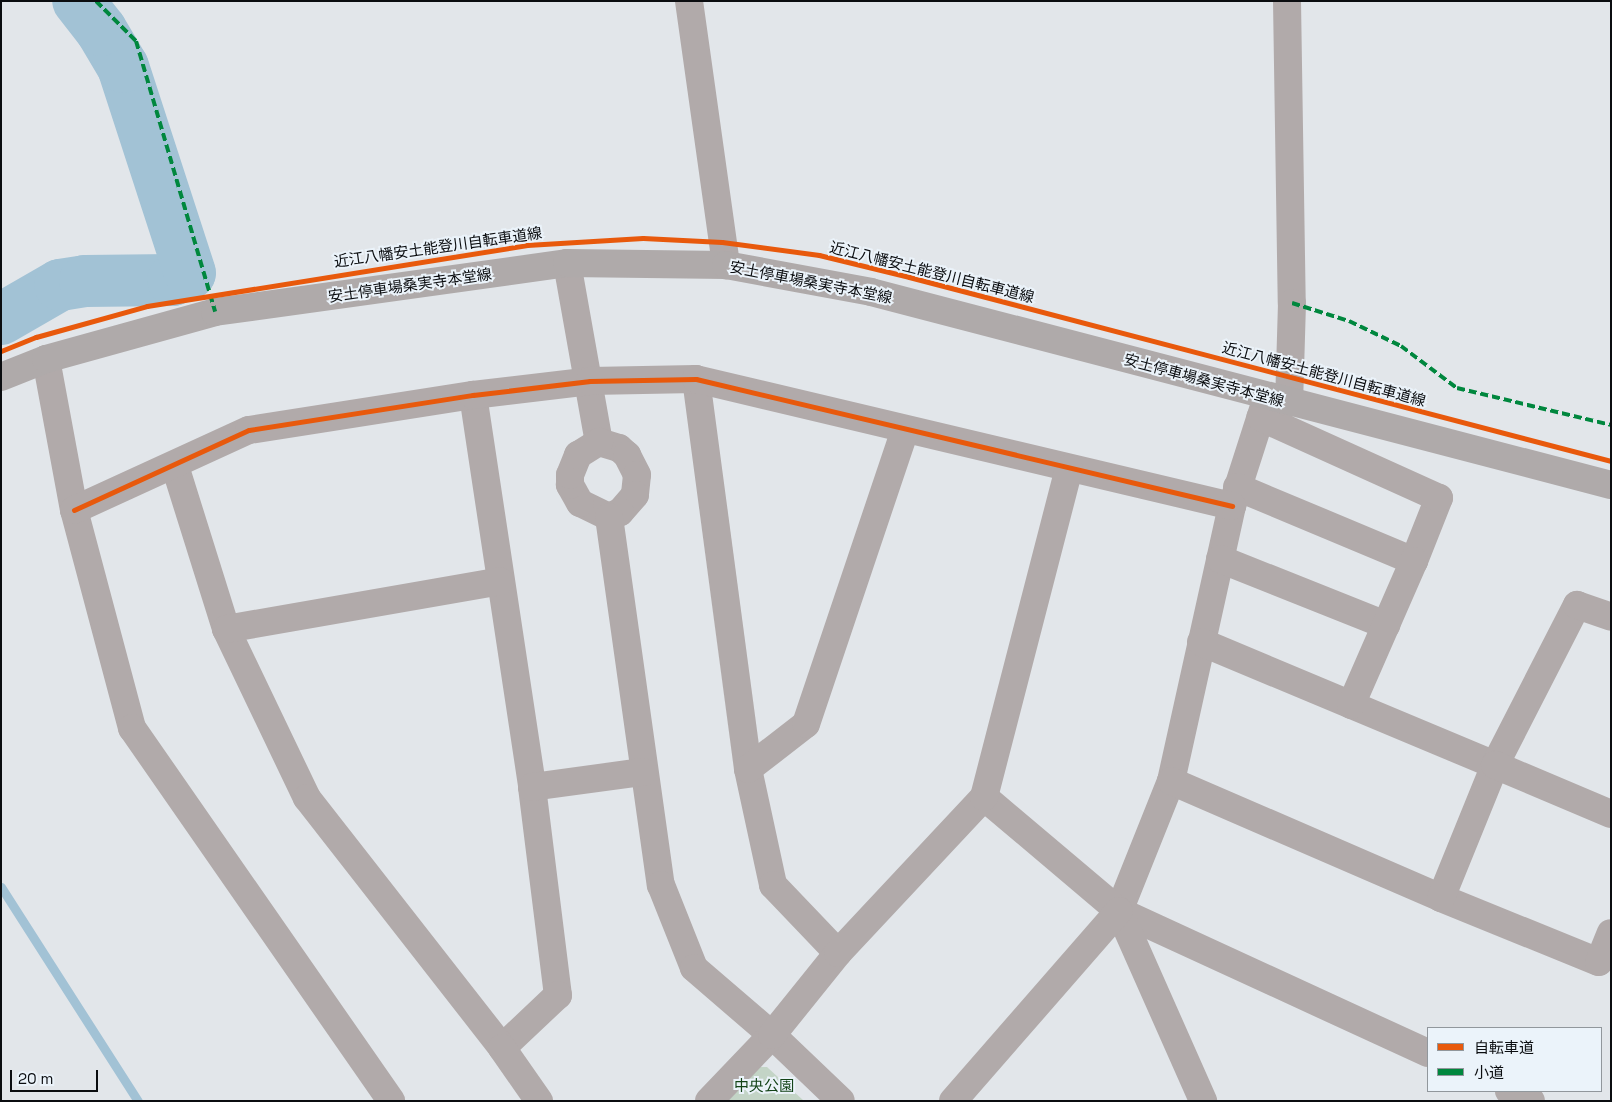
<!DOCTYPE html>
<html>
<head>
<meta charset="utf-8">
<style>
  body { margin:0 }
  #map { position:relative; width:1612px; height:1102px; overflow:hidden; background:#e2e6ea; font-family:"Space Grotesk","Noto Sans JP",sans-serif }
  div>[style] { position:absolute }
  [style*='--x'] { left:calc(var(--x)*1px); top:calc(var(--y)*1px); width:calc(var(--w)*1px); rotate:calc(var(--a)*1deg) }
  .green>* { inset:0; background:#c3d4c6 }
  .stream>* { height:9px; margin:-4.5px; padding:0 4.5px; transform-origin:4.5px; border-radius:4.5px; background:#a2c2d5 }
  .river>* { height:52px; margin:-26px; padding:0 26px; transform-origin:26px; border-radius:26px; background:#a2c2d5 }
  .minor>* { height:28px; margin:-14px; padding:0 14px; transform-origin:14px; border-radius:14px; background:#b1aaaa }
  .tertiary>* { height:28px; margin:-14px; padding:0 14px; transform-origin:14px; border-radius:14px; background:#b1aaaa }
  .secondary>* { height:28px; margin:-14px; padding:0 14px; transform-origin:14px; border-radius:14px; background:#afaaaa }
  .quiet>* { height:4px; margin-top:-2px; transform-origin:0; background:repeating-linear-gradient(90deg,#00873e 0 8px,transparent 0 12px) }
  .cycleway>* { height:5px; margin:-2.5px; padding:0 2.5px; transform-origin:2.5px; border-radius:2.5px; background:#e8590c }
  span { translate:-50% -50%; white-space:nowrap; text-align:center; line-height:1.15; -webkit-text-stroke:4px #ebf3fa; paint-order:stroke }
  .street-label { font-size:15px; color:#0b0d10 }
  .park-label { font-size:15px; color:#134317 }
  .frame { position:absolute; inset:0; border:2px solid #0b0d10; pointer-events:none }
  .legend { position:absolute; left:1427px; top:1027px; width:175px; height:65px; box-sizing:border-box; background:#ebf3fa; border:1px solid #91979c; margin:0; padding:6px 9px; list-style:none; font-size:15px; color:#0b0d10 }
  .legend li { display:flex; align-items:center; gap:10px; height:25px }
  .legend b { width:25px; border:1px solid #91979c }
  .scale { position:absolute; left:10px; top:1070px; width:88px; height:22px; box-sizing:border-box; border:2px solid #0b0d10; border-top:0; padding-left:6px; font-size:15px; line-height:18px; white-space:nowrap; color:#0b0d10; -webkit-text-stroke:4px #ebf3fa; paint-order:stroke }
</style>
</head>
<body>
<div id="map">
  <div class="green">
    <i style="clip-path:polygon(759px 1067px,767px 1067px,804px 1101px,728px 1101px)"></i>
  </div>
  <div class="stream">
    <i style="--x:1;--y:887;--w:254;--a:57.4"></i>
  </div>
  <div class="river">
    <i style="--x:1;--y:319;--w:68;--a:-30"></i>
    <i style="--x:60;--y:285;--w:25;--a:-9"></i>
    <i style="--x:85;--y:281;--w:88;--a:-0.7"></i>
    <i style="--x:173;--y:280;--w:18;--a:-22"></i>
    <i style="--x:190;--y:273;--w:217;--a:-108"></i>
    <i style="--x:123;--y:67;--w:43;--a:-120.7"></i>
    <i style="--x:101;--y:30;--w:37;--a:-128"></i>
  </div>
  <div class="minor">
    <i style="--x:689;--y:1;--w:267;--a:82"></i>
    <i style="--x:567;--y:263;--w:182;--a:79.9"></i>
    <i style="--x:46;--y:359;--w:154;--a:79.5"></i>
    <i style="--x:74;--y:510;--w:226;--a:75.1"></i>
    <i style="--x:132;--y:728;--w:454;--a:55.2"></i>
    <i style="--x:696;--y:379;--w:393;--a:82.4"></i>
    <i style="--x:748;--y:769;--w:119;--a:77.8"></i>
    <i style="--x:773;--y:885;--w:94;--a:46.3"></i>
    <i style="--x:473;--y:395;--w:396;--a:81.4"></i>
    <i style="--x:532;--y:787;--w:210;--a:82.9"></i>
    <i style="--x:558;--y:995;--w:77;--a:136.6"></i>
    <i style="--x:1267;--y:397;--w:114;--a:107.8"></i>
    <i style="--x:1232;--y:506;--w:282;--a:102.5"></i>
    <i style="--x:1171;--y:781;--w:140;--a:111.8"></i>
    <i style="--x:1119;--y:911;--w:340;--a:24.7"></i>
    <i style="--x:599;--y:442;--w:21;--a:17"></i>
    <i style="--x:619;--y:448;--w:11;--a:41"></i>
    <i style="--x:627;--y:455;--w:22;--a:63"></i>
    <i style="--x:637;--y:475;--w:20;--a:96"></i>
    <i style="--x:635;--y:495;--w:23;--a:131"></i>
    <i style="--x:620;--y:512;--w:12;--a:156"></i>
    <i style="--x:609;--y:517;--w:32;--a:-154"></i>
    <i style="--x:580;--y:503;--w:21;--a:-119"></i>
    <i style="--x:570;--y:485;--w:10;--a:-90"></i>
    <i style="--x:570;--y:475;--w:22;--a:-68"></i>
    <i style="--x:578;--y:455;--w:25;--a:-32"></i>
    <i style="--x:175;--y:466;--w:171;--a:72.6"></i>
    <i style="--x:226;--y:629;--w:187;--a:64.4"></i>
    <i style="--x:307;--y:798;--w:317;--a:52"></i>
    <i style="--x:502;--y:1048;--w:65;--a:55.1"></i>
    <i style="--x:1237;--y:487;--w:192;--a:22.7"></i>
    <i style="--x:1414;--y:561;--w:68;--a:-68.4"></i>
    <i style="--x:1439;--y:498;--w:196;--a:-155.7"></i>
    <i style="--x:74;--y:510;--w:192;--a:-24.6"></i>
    <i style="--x:249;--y:430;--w:227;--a:-8.9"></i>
    <i style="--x:473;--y:395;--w:118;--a:-6.8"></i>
    <i style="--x:590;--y:381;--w:106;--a:-1.1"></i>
    <i style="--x:696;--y:379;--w:551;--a:13.33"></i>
    <i style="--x:609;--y:517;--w:372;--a:82"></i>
    <i style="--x:661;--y:885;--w:89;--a:68.3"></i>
    <i style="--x:694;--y:968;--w:103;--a:40.7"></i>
    <i style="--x:772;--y:1035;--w:95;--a:43.7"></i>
    <i style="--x:1220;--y:559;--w:179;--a:21.7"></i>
    <i style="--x:226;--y:629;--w:278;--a:-9.9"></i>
    <i style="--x:1201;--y:642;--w:319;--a:22.7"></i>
    <i style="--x:1495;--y:765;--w:180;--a:-62.9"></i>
    <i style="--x:1577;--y:605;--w:36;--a:19"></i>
    <i style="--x:1351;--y:705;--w:157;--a:-66.4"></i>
    <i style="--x:748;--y:769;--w:73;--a:-37.8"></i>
    <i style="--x:806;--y:724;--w:310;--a:-71.4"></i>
    <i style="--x:1171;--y:781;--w:294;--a:23.4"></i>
    <i style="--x:1441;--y:898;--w:170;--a:22.1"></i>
    <i style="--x:1599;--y:962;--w:31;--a:-68"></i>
    <i style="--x:532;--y:787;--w:112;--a:-7.7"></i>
    <i style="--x:984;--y:797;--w:177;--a:40.2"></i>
    <i style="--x:1119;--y:911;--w:208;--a:66.1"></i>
    <i style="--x:1441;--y:898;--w:144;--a:-67.9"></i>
    <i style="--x:1495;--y:765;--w:126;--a:22.9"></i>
    <i style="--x:1509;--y:1091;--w:24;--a:24"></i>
    <i style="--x:709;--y:1101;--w:91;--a:-46.3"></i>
    <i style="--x:772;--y:1035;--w:105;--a:-51.2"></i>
    <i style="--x:838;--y:953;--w:214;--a:-46.9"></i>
    <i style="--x:984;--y:797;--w:339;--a:-75.5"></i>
    <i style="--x:953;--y:1101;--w:252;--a:-48.9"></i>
  </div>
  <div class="tertiary">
    <i style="--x:1287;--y:1;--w:302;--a:89.1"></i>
    <i style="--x:1292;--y:303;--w:100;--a:91.7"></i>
  </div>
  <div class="secondary">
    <i style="--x:1;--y:377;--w:48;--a:-21.8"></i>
    <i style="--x:46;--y:359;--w:175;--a:-15.5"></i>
    <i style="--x:215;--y:312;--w:355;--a:-7.9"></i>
    <i style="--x:567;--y:263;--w:159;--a:0.7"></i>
    <i style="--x:726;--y:265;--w:147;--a:10.5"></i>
    <i style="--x:871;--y:292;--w:765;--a:14.62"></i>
  </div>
  <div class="quiet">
    <i style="--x:96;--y:1;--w:57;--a:45"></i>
    <i style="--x:136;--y:41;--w:282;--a:73.7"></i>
    <i style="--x:1292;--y:303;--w:60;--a:17.5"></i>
    <i style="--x:1349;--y:321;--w:58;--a:25.7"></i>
    <i style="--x:1401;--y:346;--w:70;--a:36.9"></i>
    <i style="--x:1457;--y:388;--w:158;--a:13.5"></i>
  </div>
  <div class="cycleway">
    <i style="--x:1;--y:351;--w:38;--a:-22"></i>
    <i style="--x:36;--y:337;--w:115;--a:-15.6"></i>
    <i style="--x:147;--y:306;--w:385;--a:-9.1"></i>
    <i style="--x:527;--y:245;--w:116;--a:-3.5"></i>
    <i style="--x:643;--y:238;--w:79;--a:2.9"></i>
    <i style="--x:722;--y:242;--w:98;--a:7.6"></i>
    <i style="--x:819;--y:255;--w:93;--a:13.7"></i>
    <i style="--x:909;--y:277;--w:726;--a:14.69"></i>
    <i style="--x:74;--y:510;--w:192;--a:-24.6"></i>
    <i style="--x:249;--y:430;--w:227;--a:-8.9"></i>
    <i style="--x:473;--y:395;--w:118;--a:-6.8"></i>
    <i style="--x:590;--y:381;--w:106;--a:-1.1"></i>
    <i style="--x:696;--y:379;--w:551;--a:13.33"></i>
  </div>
  <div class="street-label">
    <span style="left:438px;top:247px;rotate:-8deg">近江八幡安土能登川自転車道線</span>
    <span style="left:932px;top:272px;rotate:14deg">近江八幡安土能登川自転車道線</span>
    <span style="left:811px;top:282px;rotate:11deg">安土停車場桑実寺本堂線</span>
    <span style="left:410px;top:285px;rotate:-8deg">安土停車場桑実寺本堂線</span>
    <span style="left:1324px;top:374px;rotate:15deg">近江八幡安土能登川自転車道線</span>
    <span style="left:1204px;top:380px;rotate:15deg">安土停車場桑実寺本堂線</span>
  </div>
  <div class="park-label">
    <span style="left:764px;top:1086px">中央公園</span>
  </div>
  <div class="frame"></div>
  <ul class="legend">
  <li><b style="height:6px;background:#e8590c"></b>自転車道</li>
  <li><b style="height:6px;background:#00873e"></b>小道</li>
  </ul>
  <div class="scale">20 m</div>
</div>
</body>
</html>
